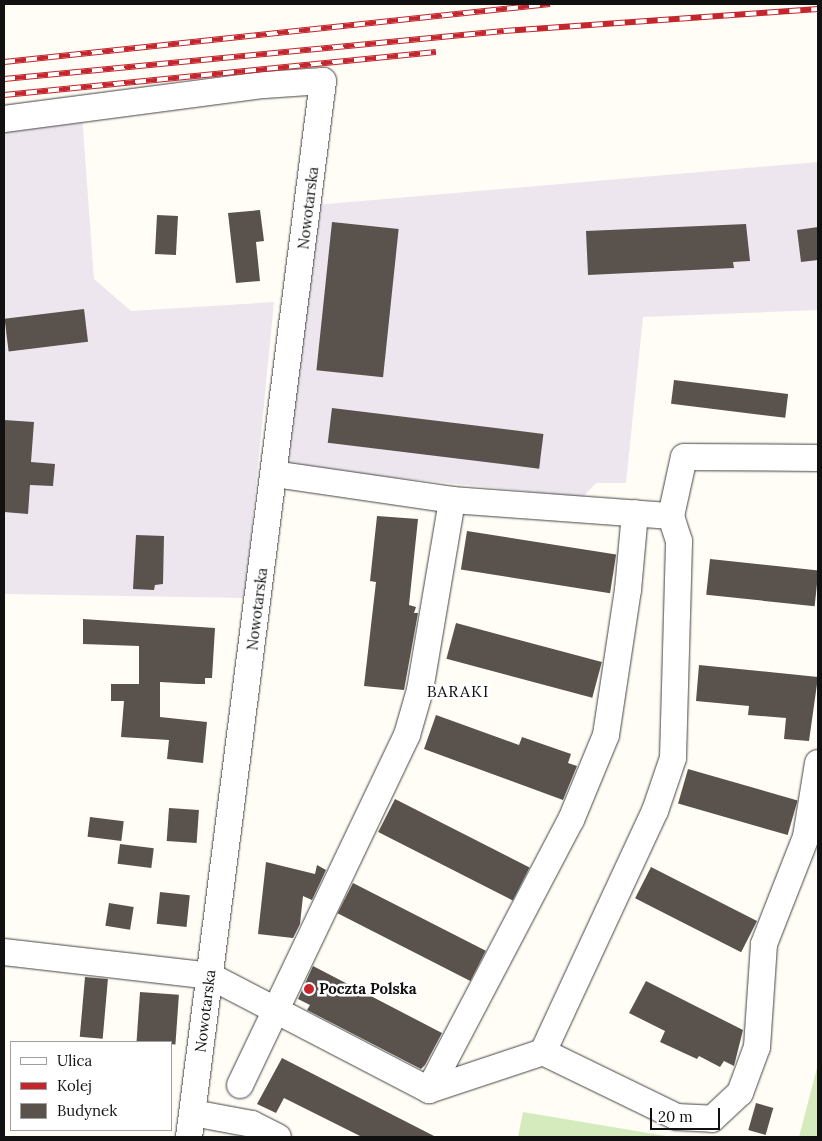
<!DOCTYPE html>
<html>
<head>
<meta charset="utf-8">
<style>
  body { margin:0 }
  #map { position:relative; width:822px; height:1141px; overflow:hidden; background:#fffdf5; font-family:Lora,serif }
  div>[style] { position:absolute }
  [style*='--x'] { left:calc(var(--x)*1px); top:calc(var(--y)*1px); width:calc(var(--w)*1px); rotate:calc(var(--a)*1deg) }
  .industrial>* { inset:0; background:#eee6ef }
  .green>* { inset:0; background:#d5ebbd }
  .building>* { inset:0; background:#5a524d; transform-origin:0 0 }
  .roads { filter:drop-shadow(0 0 1px #444) drop-shadow(0 0 1px #444) }
  .minor>* { height:26px; margin:-13px; padding:0 13px; transform-origin:13px; border-radius:13px; background:#fff }
  .rail>* { height:5.5px; margin-top:-2.75px; transform-origin:0; background:repeating-linear-gradient(90deg,#fff 0 11px,#c4262e 0 22px); box-sizing:border-box; border-block:1px solid #c4262e }
  .dots>* { width:14px; height:14px; translate:-50% -50%; box-sizing:border-box; border:2px solid #fff; border-radius:50% }
  span { translate:-50% -50%; white-space:nowrap; text-align:center; line-height:1.15; -webkit-text-stroke:5px #fff; paint-order:stroke }
  .street-label { font-size:15px; color:#111 }
  .poi-label { font-size:15px; color:#111; font-weight:700 }
  .left { translate:0 -50%; text-align:left }
  .neighbourhood-label { font-size:16px; color:#111; letter-spacing:1px }
  .frame { position:absolute; inset:0; border:5px solid #111; pointer-events:none }
  .legend { position:absolute; left:10px; top:1041px; width:162px; height:90px; box-sizing:border-box; background:#fff; border:1px solid #a0a0a0; margin:0; padding:6px 9px; list-style:none; font-size:15px; color:#111 }
  .legend li { display:flex; align-items:center; gap:10px; height:25px }
  .legend b { width:25px; border:1px solid #a0a0a0 }
  .scale { position:absolute; left:650px; top:1108px; width:70px; height:22px; box-sizing:border-box; border:2px solid #111; border-top:0; padding-left:6px; font-size:15px; line-height:18px; white-space:nowrap; color:#111; -webkit-text-stroke:4px #fff; paint-order:stroke }
</style>
</head>
<body>
<div id="map">
  <div class="industrial">
    <i style="clip-path:polygon(82px 114px,94px 279px,131px 311px,274px 302px,245px 598px,4px 594px,4px 123px)"></i>
    <i style="clip-path:polygon(818px 162px,818px 310px,643px 317px,626px 483px,596px 483px,583px 497px,284px 466px,315px 205px)"></i>
  </div>
  <div class="green">
    <i style="clip-path:polygon(818px 1064px,818px 1137px,799px 1137px)"></i>
    <i style="clip-path:polygon(523px 1112px,672px 1137px,518px 1137px)"></i>
  </div>
  <div class="building">
    <i style="clip-path:polygon(260px 210px,264px 241px,256px 242px,260px 281px,236px 283px,228px 213px)"></i>
    <i style="left:157px;top:215px;width:21px;height:39px;rotate:3deg"></i>
    <i style="left:332px;top:222px;width:67px;height:149px;rotate:6deg"></i>
    <i style="clip-path:polygon(746px 224px,750px 261px,733px 262px,734px 268px,588px 275px,586px 231px)"></i>
    <i style="clip-path:polygon(818px 227px,818px 260px,801px 262px,797px 230px)"></i>
    <i style="left:84px;top:309px;width:33px;height:80px;rotate:83deg"></i>
    <i style="left:674px;top:380px;width:115px;height:24px;rotate:7deg"></i>
    <i style="left:332px;top:408px;width:213px;height:35px;rotate:7deg"></i>
    <i style="clip-path:polygon(4px 420px,34px 422px,31px 462px,55px 464px,53px 486px,30px 485px,28px 514px,4px 512px)"></i>
    <i style="clip-path:polygon(377px 516px,418px 519px,409px 605px,416px 607px,414px 613px,418px 613px,404px 690px,364px 686px,376px 582px,370px 581px)"></i>
    <i style="left:467px;top:531px;width:151px;height:39px;rotate:9deg"></i>
    <i style="clip-path:polygon(136px 535px,164px 536px,163px 584px,155px 585px,154px 590px,133px 589px)"></i>
    <i style="left:710px;top:559px;width:109px;height:36px;rotate:6deg"></i>
    <i style="clip-path:polygon(83px 619px,215px 628px,212px 678px,205px 678px,205px 684px,197px 684px,160px 682px,160px 717px,207px 722px,203px 763px,167px 759px,169px 740px,121px 737px,124px 701px,111px 701px,111px 684px,139px 684px,139px 646px,83px 644px)"></i>
    <i style="left:456px;top:623px;width:151px;height:37px;rotate:15deg"></i>
    <i style="clip-path:polygon(699px 665px,818px 677px,809px 741px,784px 739px,786px 718px,748px 715px,749px 706px,696px 701px)"></i>
    <i style="clip-path:polygon(436px 715px,519px 745px,522px 737px,571px 754px,568px 763px,577px 766px,563px 800px,424px 749px)"></i>
    <i style="left:688px;top:769px;width:114px;height:36px;rotate:16deg"></i>
    <i style="left:395px;top:799px;width:151px;height:37px;rotate:27deg"></i>
    <i style="left:169px;top:808px;width:30px;height:33px;rotate:4deg"></i>
    <i style="left:90px;top:817px;width:34px;height:20px;rotate:7deg"></i>
    <i style="left:120px;top:844px;width:34px;height:20px;rotate:7deg"></i>
    <i style="clip-path:polygon(266px 862px,315px 874px,317px 865px,326px 870px,312px 900px,303px 896px,300px 924px,293px 938px,258px 934px)"></i>
    <i style="left:651px;top:867px;width:119px;height:35px;rotate:27deg"></i>
    <i style="left:353px;top:883px;width:149px;height:34px;rotate:27deg"></i>
    <i style="left:160px;top:892px;width:30px;height:32px;rotate:6deg"></i>
    <i style="left:109px;top:903px;width:25px;height:23px;rotate:9deg"></i>
    <i style="clip-path:polygon(313px 966px,442px 1033px,425px 1065px,421px 1069px,307px 1010px,310px 1005px,298px 999px)"></i>
    <i style="left:85px;top:977px;width:23px;height:60px;rotate:5deg"></i>
    <i style="clip-path:polygon(646px 981px,743px 1030px,734px 1066px,724px 1061px,720px 1067px,699px 1056px,697px 1059px,660px 1042px,665px 1031px,629px 1013px)"></i>
    <i style="left:140px;top:992px;width:39px;height:50px;rotate:4deg"></i>
    <i style="clip-path:polygon(282px 1058px,393px 1115px,436px 1137px,362px 1137px,284px 1098px,276px 1113px,257px 1104px)"></i>
    <i style="left:756px;top:1103px;width:18px;height:28px;rotate:16deg"></i>
  </div>
  <div class="roads">
    <div class="minor">
      <i style="--x:4;--y:119;--w:262;--a:-7.5"></i>
      <i style="--x:264;--y:85;--w:59;--a:-3.9"></i>
      <i style="--x:323;--y:81;--w:1064;--a:97.23"></i>
      <i style="--x:274;--y:474;--w:180;--a:8.3"></i>
      <i style="--x:452;--y:500;--w:220;--a:4.2"></i>
      <i style="--x:671;--y:516;--w:60;--a:-77.6"></i>
      <i style="--x:684;--y:457;--w:134;--a:0.4"></i>
      <i style="--x:4;--y:952;--w:207;--a:6.6"></i>
      <i style="--x:210;--y:976;--w:247;--a:27.5"></i>
      <i style="--x:429;--y:1090;--w:120;--a:-18.4"></i>
      <i style="--x:543;--y:1052;--w:149;--a:25.9"></i>
      <i style="--x:677;--y:1117;--w:35;--a:3"></i>
      <i style="--x:712;--y:1119;--w:38;--a:-43"></i>
      <i style="--x:740;--y:1093;--w:49;--a:-69.7"></i>
      <i style="--x:757;--y:1047;--w:103;--a:-86.1"></i>
      <i style="--x:764;--y:944;--w:115;--a:-68.6"></i>
      <i style="--x:806;--y:837;--w:75;--a:-80.8"></i>
      <i style="--x:543;--y:1052;--w:266;--a:-65.1"></i>
      <i style="--x:655;--y:811;--w:56;--a:-71.2"></i>
      <i style="--x:673;--y:758;--w:217;--a:-88.4"></i>
      <i style="--x:679;--y:541;--w:26;--a:-108"></i>
      <i style="--x:240;--y:1085;--w:388;--a:-64.5"></i>
      <i style="--x:407;--y:735;--w:47;--a:-73.9"></i>
      <i style="--x:420;--y:690;--w:193;--a:-80.4"></i>
      <i style="--x:429;--y:1090;--w:305;--a:-62.3"></i>
      <i style="--x:571;--y:820;--w:92;--a:-67.6"></i>
      <i style="--x:606;--y:735;--w:147;--a:-81.4"></i>
      <i style="--x:628;--y:590;--w:77;--a:-84.8"></i>
      <i style="--x:193;--y:1113;--w:60;--a:10.6"></i>
      <i style="--x:252;--y:1124;--w:29;--a:27"></i>
    </div>
  </div>
  <div class="rail">
    <i style="--x:4;--y:62;--w:549;--a:-6.06"></i>
    <i style="--x:4;--y:79;--w:502;--a:-5.48"></i>
    <i style="--x:504;--y:31;--w:315;--a:-4"></i>
    <i style="--x:4;--y:95;--w:434;--a:-5.7"></i>
  </div>
  <div class="dots">
    <i style="left:309px;top:989px;background:#c4262e"></i>
  </div>
  <div class="street-label">
    <span style="left:308px;top:208px;rotate:-83deg">Nowotarska</span>
    <span style="left:257px;top:609px;rotate:-83deg">Nowotarska</span>
    <span style="left:205px;top:1011px;rotate:-83deg">Nowotarska</span>
  </div>
  <div class="poi-label">
    <span class="left" style="left:319px;top:989px">Poczta Polska</span>
  </div>
  <div class="neighbourhood-label">
    <span style="left:458px;top:691px">BARAKI</span>
  </div>
  <div class="frame"></div>
  <ul class="legend">
  <li><b style="height:6px;background:#fff"></b>Ulica</li>
  <li><b style="height:6px;background:#c4262e"></b>Kolej</li>
  <li><b style="height:14px;background:#5a524d"></b>Budynek</li>
  </ul>
  <div class="scale">20 m</div>
</div>
</body>
</html>
